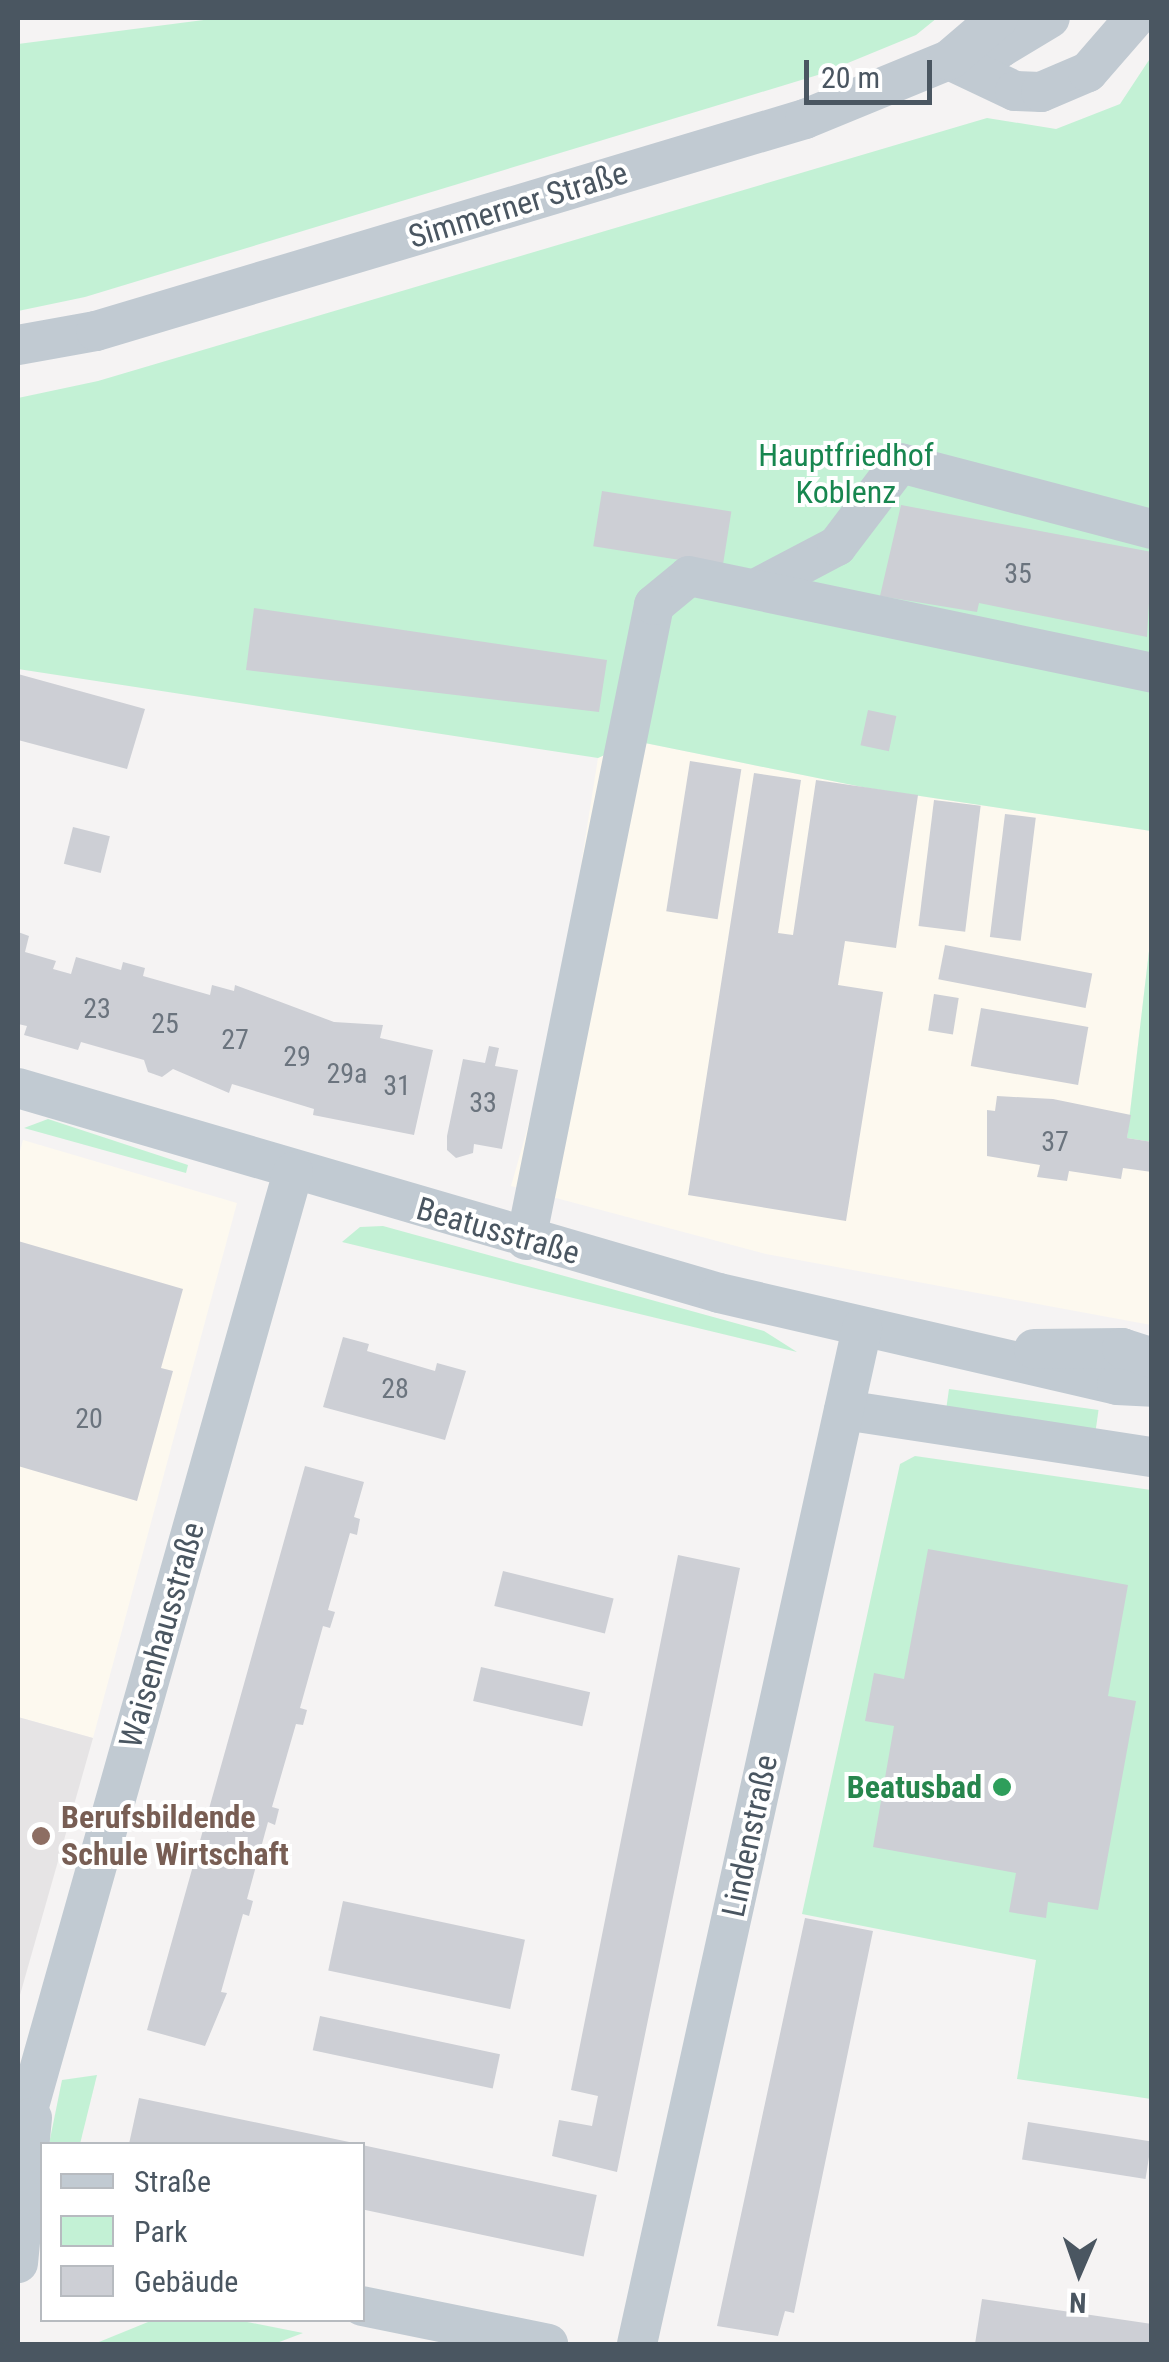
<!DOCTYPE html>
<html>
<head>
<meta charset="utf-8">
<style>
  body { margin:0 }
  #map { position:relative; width:1169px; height:2362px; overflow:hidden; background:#f5f3f3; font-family:"Roboto Condensed",sans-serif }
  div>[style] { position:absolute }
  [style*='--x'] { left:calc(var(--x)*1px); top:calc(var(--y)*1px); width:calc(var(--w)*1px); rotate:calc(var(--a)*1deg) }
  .commercial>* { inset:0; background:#fdf9ef }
  .education>* { inset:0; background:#e6e4e5 }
  .green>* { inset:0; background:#c3f1d5; transform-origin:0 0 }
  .building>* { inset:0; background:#cdcfd5; transform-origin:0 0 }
  .minor>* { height:40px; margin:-20px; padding:0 20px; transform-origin:20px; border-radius:20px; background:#c1cad2 }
  .dots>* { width:28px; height:28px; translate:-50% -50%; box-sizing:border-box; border:5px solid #fff; border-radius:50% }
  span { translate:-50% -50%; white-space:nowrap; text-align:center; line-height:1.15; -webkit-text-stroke:8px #fff; paint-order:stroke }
  .number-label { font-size:28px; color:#6b747e }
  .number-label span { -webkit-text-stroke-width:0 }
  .street-label { font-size:32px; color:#4a5661 }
  .park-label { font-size:32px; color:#17864f }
  .leisure-label { font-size:32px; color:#27864d; font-weight:700 }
  .right { translate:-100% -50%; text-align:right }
  .education-label { font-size:32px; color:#785e54; font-weight:700 }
  .left { translate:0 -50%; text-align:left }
  .frame { position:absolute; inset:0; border:20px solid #4a5661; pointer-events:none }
  .legend { position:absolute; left:40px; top:2142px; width:325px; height:180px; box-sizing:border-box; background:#fff; border:2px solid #b7bbc0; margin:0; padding:12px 18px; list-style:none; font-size:30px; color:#4a5661 }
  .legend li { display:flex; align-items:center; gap:20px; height:50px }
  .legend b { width:50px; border:2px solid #b7bbc0 }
  .north { position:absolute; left:1029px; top:2222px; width:100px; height:100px; -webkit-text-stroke:8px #fff; paint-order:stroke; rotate:182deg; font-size:28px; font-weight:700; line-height:40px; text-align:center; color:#4a5661 }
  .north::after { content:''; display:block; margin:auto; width:35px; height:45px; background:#4a5661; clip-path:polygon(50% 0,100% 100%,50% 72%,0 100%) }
  .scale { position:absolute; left:804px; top:60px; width:128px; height:45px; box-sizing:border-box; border:5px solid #4a5661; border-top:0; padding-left:12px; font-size:30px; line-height:35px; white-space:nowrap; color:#4a5661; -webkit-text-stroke:8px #fff; paint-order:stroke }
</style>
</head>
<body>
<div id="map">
  <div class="commercial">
    <i style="clip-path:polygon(635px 741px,867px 788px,1151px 831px,1151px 934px,1127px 1137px,1151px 1142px,1151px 1325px,766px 1254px,511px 1186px,554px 1035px,598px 758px)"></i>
    <i style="clip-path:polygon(23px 1140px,237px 1203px,93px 1738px,18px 1717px,18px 1158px)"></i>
  </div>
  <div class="education">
    <i style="clip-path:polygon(18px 1717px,93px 1738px,18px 2002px)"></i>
  </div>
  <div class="green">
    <i style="clip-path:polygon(219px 18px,937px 18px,916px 35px,821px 74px,85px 297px,18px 311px,18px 44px)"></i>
    <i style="clip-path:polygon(1151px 57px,1151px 831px,867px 788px,635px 741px,598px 758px,18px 669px,18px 398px,98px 381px,987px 118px,1056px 129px,1120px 104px)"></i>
    <i style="clip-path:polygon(1151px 934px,1151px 1142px,1127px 1138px)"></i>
    <i style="clip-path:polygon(48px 1119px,188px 1165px,186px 1173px,24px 1128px)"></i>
    <i style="clip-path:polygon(383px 1226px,764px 1331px,797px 1352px,342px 1242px,360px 1227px)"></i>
    <i style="left:949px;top:1389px;width:151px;height:20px;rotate:8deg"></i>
    <i style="clip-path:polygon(915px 1456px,1151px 1490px,1151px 2099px,1017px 2079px,1036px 1960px,802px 1914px,900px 1464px)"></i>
    <i style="clip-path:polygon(97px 2075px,80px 2144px,49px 2144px,62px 2080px)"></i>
    <i style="clip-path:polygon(153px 2320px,237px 2320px,303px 2333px,274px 2344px,94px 2344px)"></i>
  </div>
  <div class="building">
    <i style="left:602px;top:491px;width:131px;height:56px;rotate:9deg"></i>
    <i style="clip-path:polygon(901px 505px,1152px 552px,1147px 637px,979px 603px,977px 612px,880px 596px)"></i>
    <i style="clip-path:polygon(254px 608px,607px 660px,599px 712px,246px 670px)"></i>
    <i style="clip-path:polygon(18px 674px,145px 709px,127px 769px,18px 740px)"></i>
    <i style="left:868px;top:710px;width:29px;height:36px;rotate:12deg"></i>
    <i style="left:690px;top:761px;width:52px;height:152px;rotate:9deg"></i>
    <i style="clip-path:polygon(754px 773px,801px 780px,778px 933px,793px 935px,816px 780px,918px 795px,896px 948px,845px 941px,838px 985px,883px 992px,846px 1221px,688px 1195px)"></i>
    <i style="left:934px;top:800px;width:47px;height:127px;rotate:7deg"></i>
    <i style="left:1005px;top:814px;width:31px;height:124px;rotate:7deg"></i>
    <i style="left:73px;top:827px;width:38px;height:38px;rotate:14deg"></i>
    <i style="clip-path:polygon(18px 932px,29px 936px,25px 952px,56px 961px,53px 969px,71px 974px,76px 957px,121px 970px,123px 962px,145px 968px,143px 976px,210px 995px,212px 985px,234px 991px,235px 985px,334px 1022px,383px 1025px,380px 1038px,433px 1050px,414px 1135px,313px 1115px,314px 1109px,232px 1084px,229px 1093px,173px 1069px,162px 1077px,148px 1072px,144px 1060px,81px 1042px,78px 1050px,24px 1035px,27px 1026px,18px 1024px)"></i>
    <i style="left:945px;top:945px;width:150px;height:35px;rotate:11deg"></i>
    <i style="left:934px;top:994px;width:25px;height:37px;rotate:9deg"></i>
    <i style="left:981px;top:1008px;width:109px;height:59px;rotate:10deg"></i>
    <i style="clip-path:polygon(489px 1046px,499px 1048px,495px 1066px,518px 1070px,502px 1149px,474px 1144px,473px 1153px,456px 1158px,447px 1150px,447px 1136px,463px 1059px,485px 1063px)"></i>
    <i style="clip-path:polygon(997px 1096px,1053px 1099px,1131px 1115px,1127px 1138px,1152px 1142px,1152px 1172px,1123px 1168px,1121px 1179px,1069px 1171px,1067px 1181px,1037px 1177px,1040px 1165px,987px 1156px,987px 1110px,995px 1111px)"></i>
    <i style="clip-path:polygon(18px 1241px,183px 1289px,161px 1368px,173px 1371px,137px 1501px,18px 1466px)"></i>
    <i style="clip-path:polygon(343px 1337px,369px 1344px,367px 1351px,435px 1371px,437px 1363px,466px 1371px,445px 1440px,323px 1407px)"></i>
    <i style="clip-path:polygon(305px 1466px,364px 1482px,354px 1517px,360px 1519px,357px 1535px,350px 1533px,328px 1610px,335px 1612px,330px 1628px,323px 1626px,300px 1708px,307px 1710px,303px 1725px,296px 1724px,272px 1807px,279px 1809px,275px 1825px,268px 1822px,247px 1899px,253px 1901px,249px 1916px,243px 1914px,221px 1992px,227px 1993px,205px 2046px,147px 2030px)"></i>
    <i style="clip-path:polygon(928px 1549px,1128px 1585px,1108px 1696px,1136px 1701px,1098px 1910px,1048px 1902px,1046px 1918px,1009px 1912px,1016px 1873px,873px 1847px,894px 1726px,865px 1721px,874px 1673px,904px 1679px)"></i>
    <i style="clip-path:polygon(678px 1555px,740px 1568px,617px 2172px,552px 2156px,559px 2120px,592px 2126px,598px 2096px,571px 2090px)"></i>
    <i style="left:503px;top:1571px;width:114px;height:36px;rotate:14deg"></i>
    <i style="left:481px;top:1667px;width:112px;height:35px;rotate:13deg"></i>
    <i style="left:343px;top:1901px;width:186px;height:71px;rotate:12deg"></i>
    <i style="clip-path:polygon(805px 1918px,873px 1931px,794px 2313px,785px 2311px,778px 2336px,717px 2326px)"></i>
    <i style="left:320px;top:2016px;width:184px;height:35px;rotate:12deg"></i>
    <i style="clip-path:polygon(139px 2098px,354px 2143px,354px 2144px,129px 2144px)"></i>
    <i style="left:1028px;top:2122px;width:125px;height:38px;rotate:9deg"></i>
    <i style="left:362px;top:2145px;width:240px;height:63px;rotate:12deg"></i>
    <i style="clip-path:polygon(982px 2299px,1152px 2324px,1152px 2344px,975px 2344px)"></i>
  </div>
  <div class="minor">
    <i style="--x:967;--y:55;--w:34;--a:-12"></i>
    <i style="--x:1000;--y:48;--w:58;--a:-31"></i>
    <i style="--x:949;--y:60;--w:73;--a:25.2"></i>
    <i style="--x:1015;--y:91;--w:26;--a:2"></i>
    <i style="--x:1041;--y:92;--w:51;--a:-23.1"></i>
    <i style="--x:1088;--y:72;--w:72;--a:-49"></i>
    <i style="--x:18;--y:345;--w:79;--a:-10.2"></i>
    <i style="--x:96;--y:331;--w:740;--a:-16.65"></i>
    <i style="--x:805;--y:119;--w:156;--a:-22.3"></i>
    <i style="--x:949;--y:60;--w:65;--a:-40.6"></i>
    <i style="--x:761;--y:586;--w:86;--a:-27.8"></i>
    <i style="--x:837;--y:546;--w:104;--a:-52.8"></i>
    <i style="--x:900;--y:463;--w:260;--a:14.7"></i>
    <i style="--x:18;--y:1088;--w:730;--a:16.3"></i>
    <i style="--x:719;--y:1293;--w:408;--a:13"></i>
    <i style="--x:1117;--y:1385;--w:35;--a:3"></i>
    <i style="--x:526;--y:1240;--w:648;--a:-78.6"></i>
    <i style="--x:654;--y:605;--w:45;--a:-39.6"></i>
    <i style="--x:689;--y:576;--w:473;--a:11.8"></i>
    <i style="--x:1034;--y:1349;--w:88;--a:-0.7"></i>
    <i style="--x:1122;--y:1348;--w:32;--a:18"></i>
    <i style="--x:844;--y:1410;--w:312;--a:8.7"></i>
    <i style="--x:18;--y:2145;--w:1011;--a:-74.22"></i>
    <i style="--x:18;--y:2263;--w:146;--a:-84.5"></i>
    <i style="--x:362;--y:2306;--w:190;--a:11.5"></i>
    <i style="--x:637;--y:2344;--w:1041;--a:-77.51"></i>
  </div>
  <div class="dots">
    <i style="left:1002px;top:1787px;background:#2e9e5b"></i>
    <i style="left:41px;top:1836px;background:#8d6e63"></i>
  </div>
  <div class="number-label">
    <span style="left:1018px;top:574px">35</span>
    <span style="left:97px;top:1009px">23</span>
    <span style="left:165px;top:1024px">25</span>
    <span style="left:235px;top:1040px">27</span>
    <span style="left:297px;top:1057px">29</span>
    <span style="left:347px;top:1074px">29a</span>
    <span style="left:397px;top:1086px">31</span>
    <span style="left:483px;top:1103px">33</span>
    <span style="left:1055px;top:1142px">37</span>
    <span style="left:395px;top:1389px">28</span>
    <span style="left:89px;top:1419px">20</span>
  </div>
  <div class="street-label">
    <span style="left:518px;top:205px;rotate:-17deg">Simmerner Straße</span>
    <span style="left:498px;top:1231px;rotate:16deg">Beatusstraße</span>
    <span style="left:162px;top:1635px;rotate:-74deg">Waisenhausstraße</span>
    <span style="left:750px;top:1836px;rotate:-78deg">Lindenstraße</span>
  </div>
  <div class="park-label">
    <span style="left:846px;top:474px">Hauptfriedhof<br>Koblenz</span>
  </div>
  <div class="leisure-label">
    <span class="right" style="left:982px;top:1787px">Beatusbad</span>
  </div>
  <div class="education-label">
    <span class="left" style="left:61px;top:1836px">Berufsbildende<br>Schule Wirtschaft</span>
  </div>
  <div class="frame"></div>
  <ul class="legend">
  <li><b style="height:12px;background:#c1cad2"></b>Straße</li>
  <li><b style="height:28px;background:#c3f1d5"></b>Park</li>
  <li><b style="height:28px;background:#cdcfd5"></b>Gebäude</li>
  </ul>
  <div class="north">N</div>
  <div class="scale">20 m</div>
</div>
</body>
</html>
